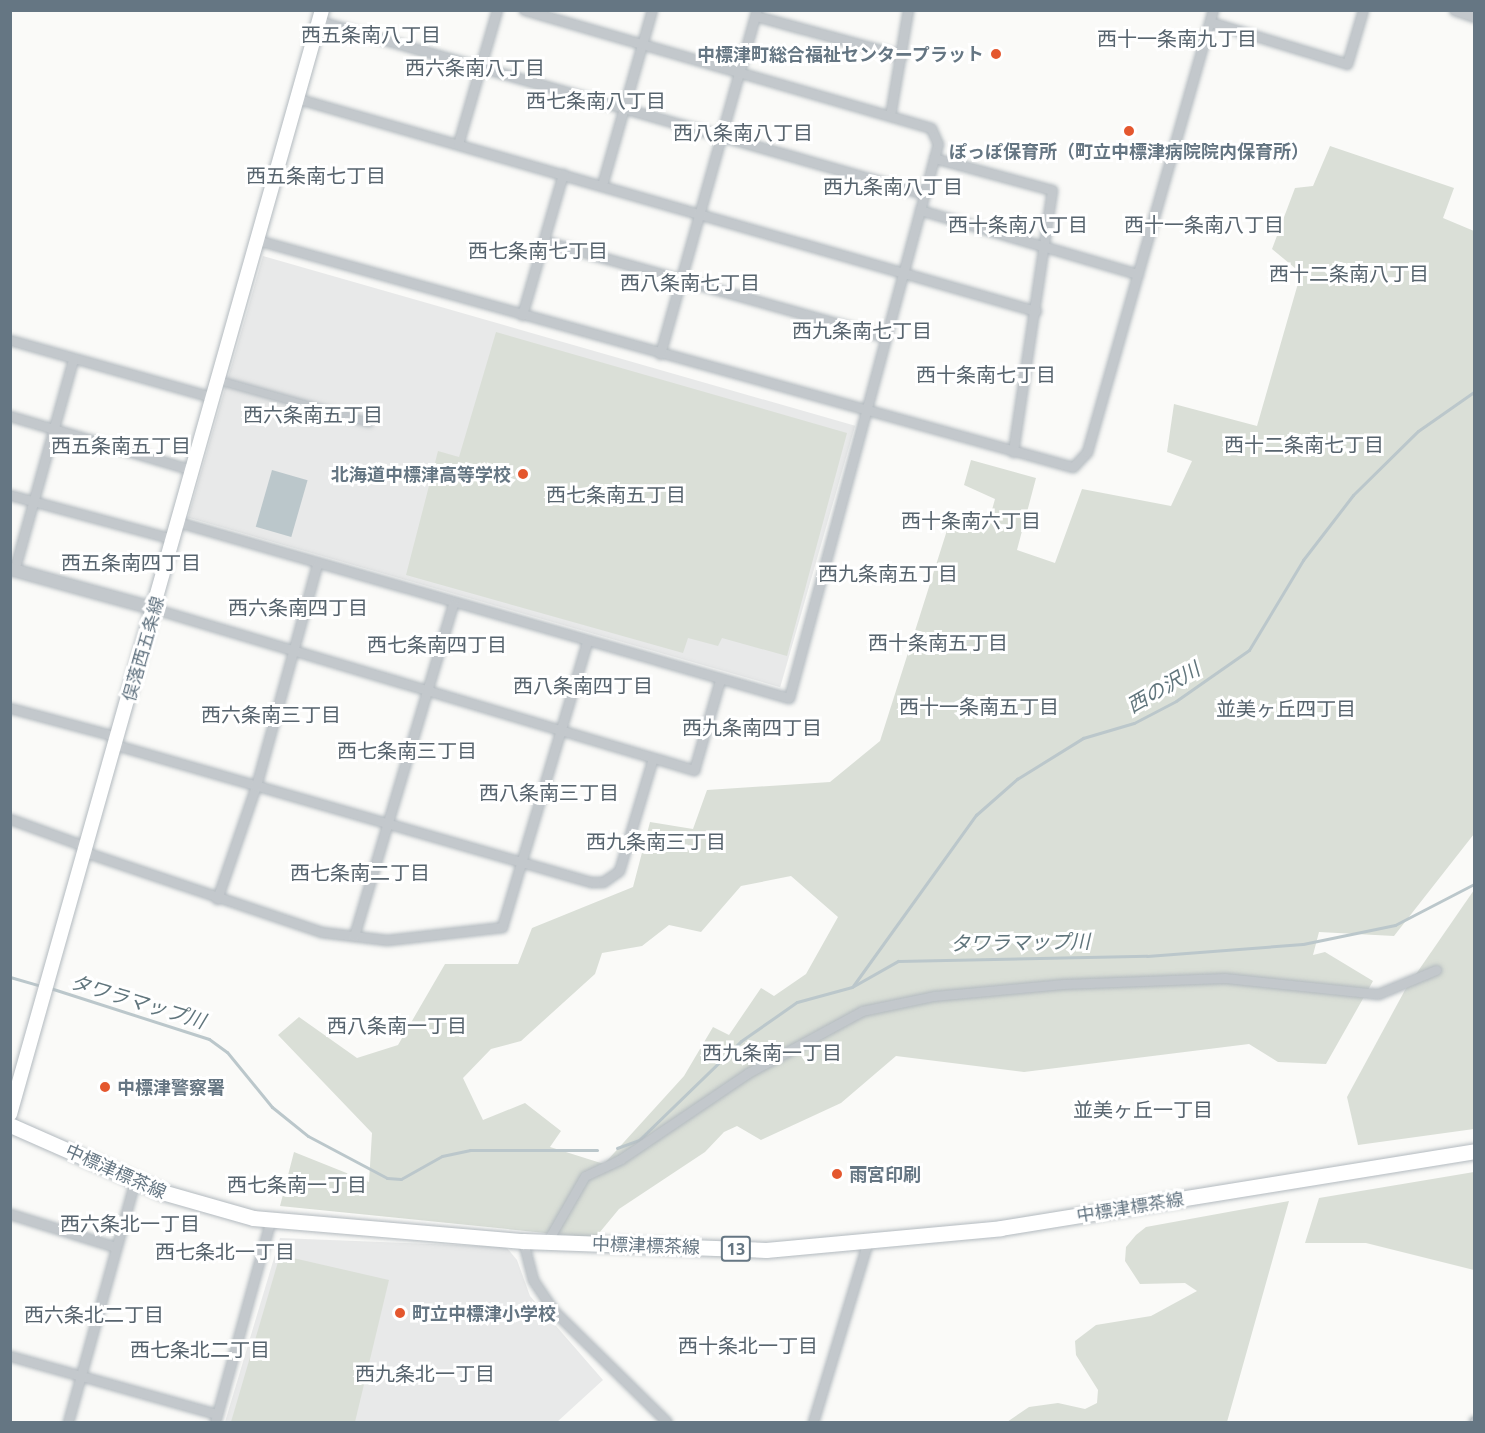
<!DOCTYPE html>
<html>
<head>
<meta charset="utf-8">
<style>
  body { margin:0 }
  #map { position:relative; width:1485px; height:1433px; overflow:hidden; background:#fafaf8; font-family:"Noto Sans","Noto Sans JP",sans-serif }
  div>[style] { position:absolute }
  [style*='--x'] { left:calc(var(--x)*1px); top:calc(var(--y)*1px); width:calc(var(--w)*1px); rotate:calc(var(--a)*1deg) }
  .built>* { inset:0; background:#e8e9e9; transform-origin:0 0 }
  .green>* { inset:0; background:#dadfd7 }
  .water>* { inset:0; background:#bbc7cb; transform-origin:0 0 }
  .stream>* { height:3px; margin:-1.5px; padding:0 1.5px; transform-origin:1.5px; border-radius:1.5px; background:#bbc7cb }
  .roads { filter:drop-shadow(0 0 2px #b3babf) drop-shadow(0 0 2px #b3babf) }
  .pedestrian>* { height:7px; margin:-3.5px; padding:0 3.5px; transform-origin:3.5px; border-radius:3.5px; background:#c3c8cc }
  .minor>* { height:9px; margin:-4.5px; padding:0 4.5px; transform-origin:4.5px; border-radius:4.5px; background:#c3c8cc }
  .tertiary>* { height:12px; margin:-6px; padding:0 6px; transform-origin:6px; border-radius:6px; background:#c3c8cc }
  .secondary>* { height:14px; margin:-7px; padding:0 7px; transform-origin:7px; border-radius:7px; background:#fff }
  .primary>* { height:15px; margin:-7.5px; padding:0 7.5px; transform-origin:7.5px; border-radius:7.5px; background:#fff }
  .dots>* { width:16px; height:16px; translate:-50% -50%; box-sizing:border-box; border:3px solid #fff; border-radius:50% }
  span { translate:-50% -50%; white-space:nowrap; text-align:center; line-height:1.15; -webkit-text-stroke:6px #fff; paint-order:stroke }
  .shield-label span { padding:2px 4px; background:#fff; border:2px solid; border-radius:4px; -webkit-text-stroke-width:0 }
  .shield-label { font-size:16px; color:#657683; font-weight:700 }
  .poi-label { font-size:18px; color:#657683; font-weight:700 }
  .right { translate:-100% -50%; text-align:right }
  .left { translate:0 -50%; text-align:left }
  .street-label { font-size:18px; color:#657683 }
  .neighbourhood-label { font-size:20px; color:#57646e }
  .water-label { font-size:20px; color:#60757c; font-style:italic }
  .frame { position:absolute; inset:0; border:12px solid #657683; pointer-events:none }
</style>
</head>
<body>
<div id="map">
  <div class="built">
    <i style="left:263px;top:256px;width:616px;height:272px;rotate:16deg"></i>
    <i style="clip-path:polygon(280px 1238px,506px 1247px,517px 1260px,530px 1296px,603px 1380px,557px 1422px,225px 1422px)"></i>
  </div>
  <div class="green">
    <i style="clip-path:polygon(evenodd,1330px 146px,1454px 188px,1443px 218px,1474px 231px,1474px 834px,1394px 936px,1319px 932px,1313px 955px,1325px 952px,1373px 981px,1326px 1064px,1278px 1062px,1249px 1044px,1024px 1072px,896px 1056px,841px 1103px,761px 1140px,737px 1126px,724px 1132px,705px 1152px,619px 1209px,595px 1238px,280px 1206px,294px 1152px,369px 1182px,372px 1133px,278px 1035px,299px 1017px,357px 1058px,398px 1045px,445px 964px,518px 964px,532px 928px,633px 887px,650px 822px,693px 829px,707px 790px,830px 782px,880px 741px,949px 524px,987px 528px,995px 499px,964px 485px,971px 460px,1036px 478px,1017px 550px,1055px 563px,1082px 489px,1171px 506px,1192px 461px,1167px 452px,1174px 404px,1257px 426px,1301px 273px,1272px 249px,1295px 188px,1313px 186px,1330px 146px,791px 876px,838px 917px,806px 974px,774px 996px,761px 988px,729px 1035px,713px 1027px,684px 1076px,604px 1164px,550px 1147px,561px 1131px,525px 1103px,483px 1120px,463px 1078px,491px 1049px,521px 1041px,595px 974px,602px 953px,642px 946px,669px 925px,701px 932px,741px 886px,791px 876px)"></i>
    <i style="clip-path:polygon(496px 332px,847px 433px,787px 656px,722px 638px,718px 646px,688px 638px,683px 653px,406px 575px,438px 451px,459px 457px)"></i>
    <i style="clip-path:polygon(1474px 890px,1474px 1129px,1358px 1145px,1347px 1097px,1405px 990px)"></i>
    <i style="clip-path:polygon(1474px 1172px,1474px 1270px,1366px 1243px,1305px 1243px,1319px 1198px)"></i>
    <i style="clip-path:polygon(1289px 1201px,1227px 1422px,1007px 1422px,1029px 1407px,1058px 1403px,1085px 1409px,1097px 1403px,1098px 1390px,1076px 1355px,1075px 1341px,1096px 1325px,1151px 1316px,1197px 1291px,1185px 1283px,1140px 1284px,1125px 1261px,1126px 1247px,1136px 1235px,1146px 1227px)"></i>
    <i style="clip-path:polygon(280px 1255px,389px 1280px,355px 1422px,231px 1422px)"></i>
  </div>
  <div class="water">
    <i style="left:272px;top:470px;width:37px;height:59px;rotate:16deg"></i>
  </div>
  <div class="stream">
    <i style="--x:10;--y:977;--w:32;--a:16"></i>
    <i style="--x:853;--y:986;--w:211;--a:-54.3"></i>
    <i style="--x:976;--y:815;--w:55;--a:-41.3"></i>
    <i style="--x:1017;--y:779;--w:78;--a:-31.8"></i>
    <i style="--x:1083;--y:738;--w:53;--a:-16.4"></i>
    <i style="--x:1134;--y:723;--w:47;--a:-27.6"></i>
    <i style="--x:1176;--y:701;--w:89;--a:-34.9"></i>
    <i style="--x:1249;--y:650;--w:105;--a:-59"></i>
    <i style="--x:1303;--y:560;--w:82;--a:-52.4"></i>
    <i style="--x:1353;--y:495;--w:91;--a:-44.6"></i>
    <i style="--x:1418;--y:431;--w:68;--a:-34.9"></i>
    <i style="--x:50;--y:988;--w:167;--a:17.8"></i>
    <i style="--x:209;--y:1039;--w:22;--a:36"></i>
    <i style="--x:227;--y:1052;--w:71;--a:50.7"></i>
    <i style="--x:272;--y:1107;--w:46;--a:38.9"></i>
    <i style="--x:308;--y:1136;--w:89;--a:28"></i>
    <i style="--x:387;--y:1178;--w:14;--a:4"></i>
    <i style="--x:401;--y:1179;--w:47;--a:-29.3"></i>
    <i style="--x:442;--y:1156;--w:29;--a:-12"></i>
    <i style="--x:470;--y:1150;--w:127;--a:0"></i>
    <i style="--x:617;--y:1148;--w:23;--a:-20"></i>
    <i style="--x:639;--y:1140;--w:142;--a:-44.1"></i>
    <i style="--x:741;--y:1041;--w:68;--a:-34.9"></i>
    <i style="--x:797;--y:1002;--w:57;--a:-15.3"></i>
    <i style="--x:852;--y:987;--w:53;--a:-29.5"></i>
    <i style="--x:898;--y:961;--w:249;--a:-1.2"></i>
    <i style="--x:1147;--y:956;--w:156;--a:-4.4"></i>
    <i style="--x:1303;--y:944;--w:94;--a:-11.7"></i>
    <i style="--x:1395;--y:925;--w:89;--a:-27.4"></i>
  </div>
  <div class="roads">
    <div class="pedestrian">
      <i style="--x:226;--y:382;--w:148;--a:15.7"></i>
    </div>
    <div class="minor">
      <i style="--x:1454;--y:10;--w:21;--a:19"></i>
      <i style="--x:756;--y:16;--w:151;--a:15.3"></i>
      <i style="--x:319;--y:21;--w:629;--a:15.96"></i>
      <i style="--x:1210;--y:22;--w:143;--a:17"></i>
      <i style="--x:1347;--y:64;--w:56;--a:-73.5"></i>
      <i style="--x:299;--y:99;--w:767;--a:16.05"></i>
      <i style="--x:890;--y:116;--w:108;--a:-80.4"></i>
      <i style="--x:458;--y:144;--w:140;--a:-73.8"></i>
      <i style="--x:934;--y:158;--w:122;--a:15.2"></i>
      <i style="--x:1052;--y:190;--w:265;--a:98.5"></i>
      <i style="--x:602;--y:185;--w:182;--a:-74.1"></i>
      <i style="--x:920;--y:210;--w:227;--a:16.4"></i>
      <i style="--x:257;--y:240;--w:847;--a:15.55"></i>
      <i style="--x:1073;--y:467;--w:21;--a:-47"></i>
      <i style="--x:1087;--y:452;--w:460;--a:-74.1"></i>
      <i style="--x:544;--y:241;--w:355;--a:15.7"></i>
      <i style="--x:522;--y:315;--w:147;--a:-73.8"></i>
      <i style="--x:10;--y:340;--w:210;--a:15.8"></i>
      <i style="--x:660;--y:354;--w:357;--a:-74.3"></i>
      <i style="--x:10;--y:416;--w:190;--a:16.5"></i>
      <i style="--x:10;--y:495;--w:169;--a:15.1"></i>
      <i style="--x:178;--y:522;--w:636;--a:16.07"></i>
      <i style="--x:789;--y:698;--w:574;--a:-74.95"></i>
      <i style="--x:938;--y:144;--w:17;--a:-114"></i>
      <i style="--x:931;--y:128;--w:424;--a:-163.8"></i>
      <i style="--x:14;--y:571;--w:219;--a:-74.4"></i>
      <i style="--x:155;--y:609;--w:563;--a:16.63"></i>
      <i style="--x:694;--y:770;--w:94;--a:-73.9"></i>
      <i style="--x:10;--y:708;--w:112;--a:15"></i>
      <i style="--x:116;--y:745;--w:495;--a:16.1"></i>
      <i style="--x:592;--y:882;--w:11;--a:0"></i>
      <i style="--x:603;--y:882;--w:19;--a:-35"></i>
      <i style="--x:619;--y:871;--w:118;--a:-73.3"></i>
      <i style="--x:10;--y:819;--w:82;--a:20"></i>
      <i style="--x:85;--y:852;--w:249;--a:18.7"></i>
      <i style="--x:321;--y:932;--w:66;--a:6.9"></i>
      <i style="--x:387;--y:940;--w:116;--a:-6.4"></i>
      <i style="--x:502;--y:927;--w:298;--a:-73.4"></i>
      <i style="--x:217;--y:899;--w:120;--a:-71"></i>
      <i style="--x:256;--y:786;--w:229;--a:-74.6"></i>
      <i style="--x:354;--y:936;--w:346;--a:-73.4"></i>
      <i style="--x:10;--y:1214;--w:111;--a:17.3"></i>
      <i style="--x:523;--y:1241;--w:40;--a:75.6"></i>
      <i style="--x:533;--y:1280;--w:37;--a:56"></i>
      <i style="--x:554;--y:1311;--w:158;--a:44.5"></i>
      <i style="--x:547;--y:1242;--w:76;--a:-60.1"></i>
      <i style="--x:585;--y:1176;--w:40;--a:-25"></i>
      <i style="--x:621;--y:1159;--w:153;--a:-34.1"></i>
      <i style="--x:748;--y:1073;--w:130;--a:-28.5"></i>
      <i style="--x:862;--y:1011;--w:74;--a:-11.8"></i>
      <i style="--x:934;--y:996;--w:130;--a:-5.3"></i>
      <i style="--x:1063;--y:984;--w:162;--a:-2.1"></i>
      <i style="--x:1225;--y:978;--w:154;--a:6"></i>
      <i style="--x:1378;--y:994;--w:63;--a:-22.5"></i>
      <i style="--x:10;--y:1356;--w:215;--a:15.7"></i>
      <i style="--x:68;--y:1422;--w:251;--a:-74.5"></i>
      <i style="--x:215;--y:1422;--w:211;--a:-74.6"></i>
      <i style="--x:813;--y:1422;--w:189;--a:-73.1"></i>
      <i style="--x:1474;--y:1422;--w:1;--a:-90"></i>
    </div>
    <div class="tertiary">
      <i style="--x:10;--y:569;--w:150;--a:15.4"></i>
    </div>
    <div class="secondary">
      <i style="--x:10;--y:1114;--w:1147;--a:-74.22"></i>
    </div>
    <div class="primary">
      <i style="--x:10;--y:1125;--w:166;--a:23.8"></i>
      <i style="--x:162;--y:1192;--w:95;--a:15.9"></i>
      <i style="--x:253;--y:1218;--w:271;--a:4.9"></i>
      <i style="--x:523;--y:1241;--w:243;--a:2.1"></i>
      <i style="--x:766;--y:1250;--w:236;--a:-5.3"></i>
      <i style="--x:1001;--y:1228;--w:479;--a:-9.2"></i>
    </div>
  </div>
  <div class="dots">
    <i style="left:996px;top:54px;background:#e4572e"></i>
    <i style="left:1129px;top:131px;background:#e4572e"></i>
    <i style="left:523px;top:474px;background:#e4572e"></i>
    <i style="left:105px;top:1087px;background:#e4572e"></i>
    <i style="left:837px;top:1174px;background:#e4572e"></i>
    <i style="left:400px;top:1313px;background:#e4572e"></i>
  </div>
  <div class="shield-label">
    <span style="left:736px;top:1249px">13</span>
  </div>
  <div class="poi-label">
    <span class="right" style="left:984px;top:54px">中標津町総合福祉センタープラット</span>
    <span style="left:1129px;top:151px">ぽっぽ保育所（町立中標津病院院内保育所）</span>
    <span class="right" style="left:511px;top:474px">北海道中標津高等学校</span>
    <span class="left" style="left:117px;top:1087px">中標津警察署</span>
    <span class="left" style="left:849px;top:1174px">雨宮印刷</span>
    <span class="left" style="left:412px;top:1313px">町立中標津小学校</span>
  </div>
  <div class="street-label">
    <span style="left:143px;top:649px;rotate:-74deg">俣落西五条線</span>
    <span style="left:116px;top:1171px;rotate:24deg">中標津標茶線</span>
    <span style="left:1130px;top:1207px;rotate:-9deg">中標津標茶線</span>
    <span style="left:646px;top:1245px;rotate:2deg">中標津標茶線</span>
  </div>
  <div class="neighbourhood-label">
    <span style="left:371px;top:34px">西五条南八丁目</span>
    <span style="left:1177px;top:38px">西十一条南九丁目</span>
    <span style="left:475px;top:67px">西六条南八丁目</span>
    <span style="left:596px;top:100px">西七条南八丁目</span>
    <span style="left:743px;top:132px">西八条南八丁目</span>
    <span style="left:316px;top:175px">西五条南七丁目</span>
    <span style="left:893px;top:186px">西九条南八丁目</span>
    <span style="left:1018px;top:224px">西十条南八丁目</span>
    <span style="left:1204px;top:224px">西十一条南八丁目</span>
    <span style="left:538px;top:250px">西七条南七丁目</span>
    <span style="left:1349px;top:273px">西十二条南八丁目</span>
    <span style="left:690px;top:282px">西八条南七丁目</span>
    <span style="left:862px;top:330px">西九条南七丁目</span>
    <span style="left:986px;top:374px">西十条南七丁目</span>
    <span style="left:313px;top:414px">西六条南五丁目</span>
    <span style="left:1304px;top:444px">西十二条南七丁目</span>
    <span style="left:121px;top:445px">西五条南五丁目</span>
    <span style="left:616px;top:494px">西七条南五丁目</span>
    <span style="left:971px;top:520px">西十条南六丁目</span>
    <span style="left:131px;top:562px">西五条南四丁目</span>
    <span style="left:888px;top:573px">西九条南五丁目</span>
    <span style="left:298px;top:607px">西六条南四丁目</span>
    <span style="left:938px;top:642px">西十条南五丁目</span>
    <span style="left:437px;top:644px">西七条南四丁目</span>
    <span style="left:583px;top:685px">西八条南四丁目</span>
    <span style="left:979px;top:706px">西十一条南五丁目</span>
    <span style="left:1286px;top:708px">並美ヶ丘四丁目</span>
    <span style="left:271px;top:714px">西六条南三丁目</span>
    <span style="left:752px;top:727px">西九条南四丁目</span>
    <span style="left:407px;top:750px">西七条南三丁目</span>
    <span style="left:549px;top:792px">西八条南三丁目</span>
    <span style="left:656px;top:841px">西九条南三丁目</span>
    <span style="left:360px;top:872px">西七条南二丁目</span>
    <span style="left:397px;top:1025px">西八条南一丁目</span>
    <span style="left:772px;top:1052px">西九条南一丁目</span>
    <span style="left:1143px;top:1109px">並美ヶ丘一丁目</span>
    <span style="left:297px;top:1184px">西七条南一丁目</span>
    <span style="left:130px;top:1223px">西六条北一丁目</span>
    <span style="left:225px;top:1251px">西七条北一丁目</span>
    <span style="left:94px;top:1314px">西六条北二丁目</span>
    <span style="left:748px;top:1345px">西十条北一丁目</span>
    <span style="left:200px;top:1349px">西七条北二丁目</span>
    <span style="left:425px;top:1373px">西九条北一丁目</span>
  </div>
  <div class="water-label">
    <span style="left:1163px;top:687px;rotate:-30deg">西の沢川</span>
    <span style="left:1020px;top:942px;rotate:-1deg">タワラマップ川</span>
    <span style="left:138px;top:1001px;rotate:17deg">タワラマップ川</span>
  </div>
  <div class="frame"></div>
</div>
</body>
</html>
